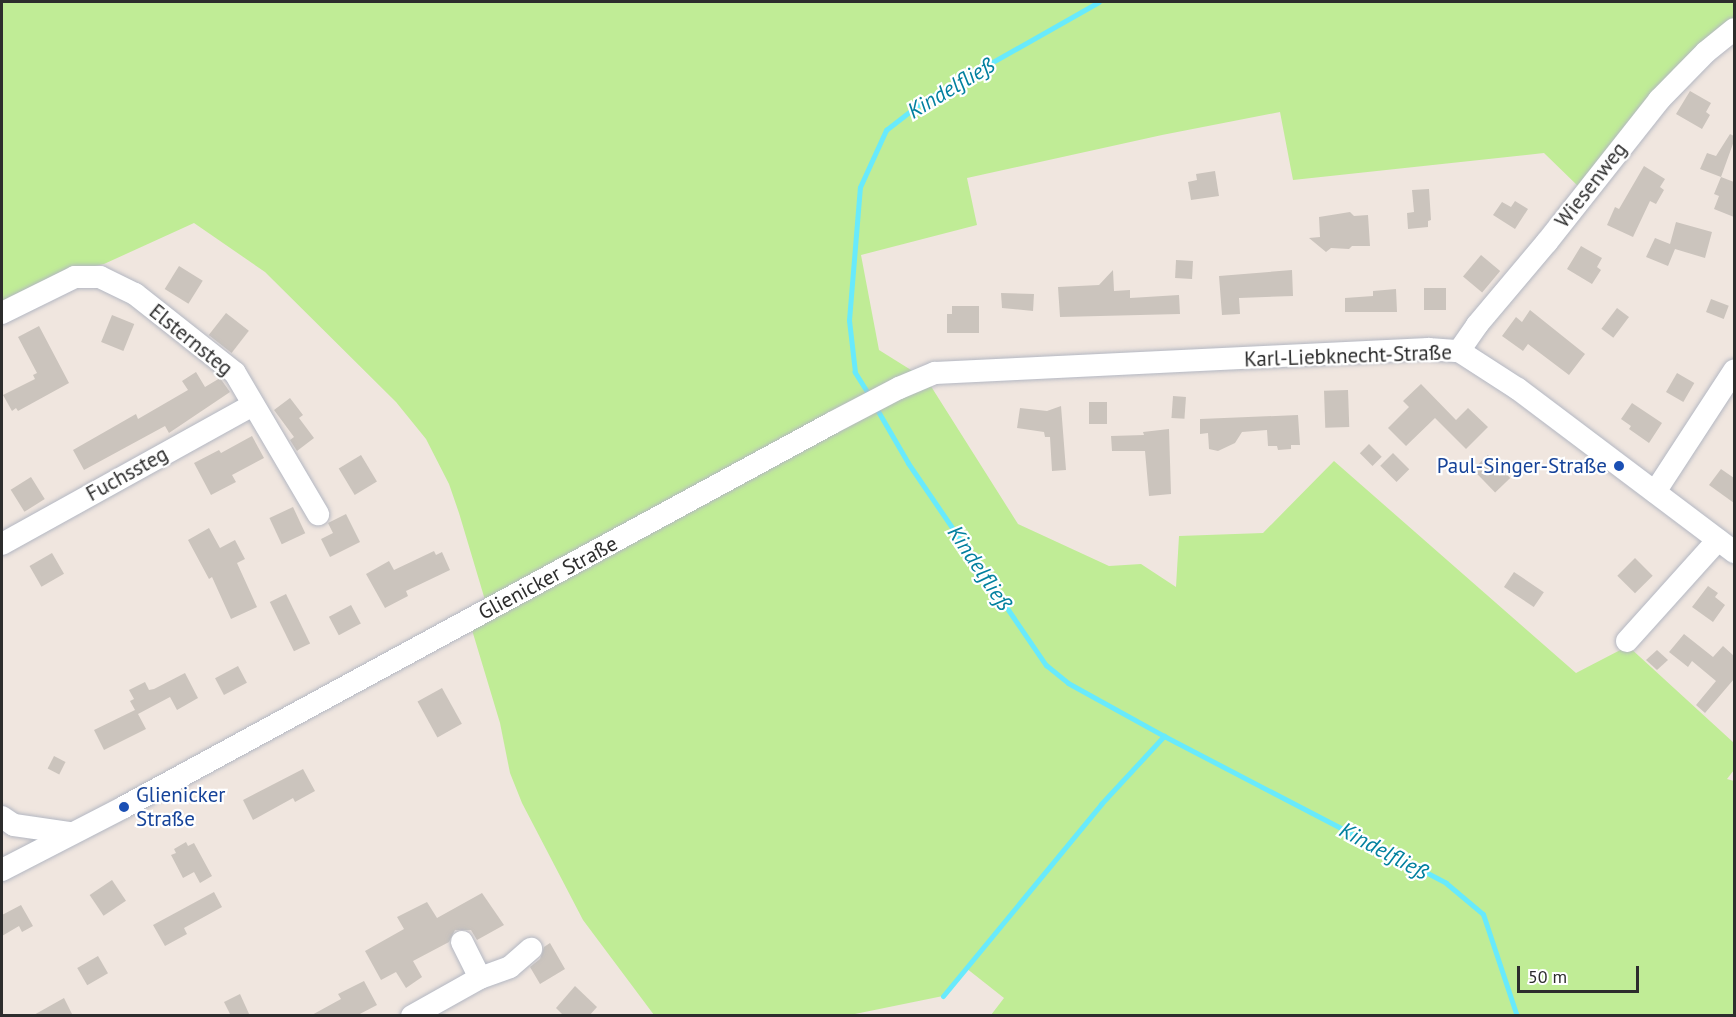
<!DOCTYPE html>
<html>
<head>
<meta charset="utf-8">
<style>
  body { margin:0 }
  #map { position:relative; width:1736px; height:1017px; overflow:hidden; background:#f0e6df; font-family:"PT Sans",sans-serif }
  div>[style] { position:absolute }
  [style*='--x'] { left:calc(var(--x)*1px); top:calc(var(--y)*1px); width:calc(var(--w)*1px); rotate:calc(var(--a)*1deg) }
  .green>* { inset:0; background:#c0ec96 }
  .stream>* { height:5px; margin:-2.5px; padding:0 2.5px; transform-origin:2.5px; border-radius:2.5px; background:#68eafc }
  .building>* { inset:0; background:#cbc4bd; transform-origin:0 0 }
  .roads { filter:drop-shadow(0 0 2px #b3b7c2) drop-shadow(0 0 2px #b3b7c2) }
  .minor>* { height:22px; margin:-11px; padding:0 11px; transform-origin:11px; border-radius:11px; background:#fff }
  .dots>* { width:16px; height:16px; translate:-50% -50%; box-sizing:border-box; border:3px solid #fff; border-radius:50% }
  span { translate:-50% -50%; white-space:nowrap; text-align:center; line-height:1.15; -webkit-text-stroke:4.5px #fff; paint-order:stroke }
  .street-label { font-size:21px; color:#2d2d2d }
  .transit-label { font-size:21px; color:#164399 }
  .right { translate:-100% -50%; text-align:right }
  .left { translate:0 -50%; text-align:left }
  .water-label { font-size:22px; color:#02809f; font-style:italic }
  .frame { position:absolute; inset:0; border:3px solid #2d2d2d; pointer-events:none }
  .scale { position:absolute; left:1517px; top:966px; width:122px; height:27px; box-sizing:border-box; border:3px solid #2d2d2d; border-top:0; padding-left:8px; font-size:18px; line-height:21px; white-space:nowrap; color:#2d2d2d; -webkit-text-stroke:4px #fff; paint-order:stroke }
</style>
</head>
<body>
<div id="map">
  <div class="green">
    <i style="clip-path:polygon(2px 2px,1734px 2px,1734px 23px,1580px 188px,1544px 153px,1293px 180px,1280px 112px,1162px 135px,967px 178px,977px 225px,861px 255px,879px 350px,927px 380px,1018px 524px,1109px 566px,1141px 564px,1176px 587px,1179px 536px,1263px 533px,1334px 461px,1576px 673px,1628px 646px,1734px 743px,1734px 770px,1727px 779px,1734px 781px,1734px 1015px,991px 1015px,1004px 998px,966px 968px,943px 996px,850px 1015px,654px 1015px,583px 920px,522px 803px,510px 773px,500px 723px,469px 620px,488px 610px,459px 513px,449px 484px,426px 439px,396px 402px,265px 272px,194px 223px,104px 264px,72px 271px,2px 304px)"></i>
  </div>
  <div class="stream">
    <i style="--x:871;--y:398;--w:31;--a:-122"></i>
    <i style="--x:855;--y:372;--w:52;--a:-96.6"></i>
    <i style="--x:849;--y:320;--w:133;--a:-85.3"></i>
    <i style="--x:860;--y:187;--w:63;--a:-65.5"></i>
    <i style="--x:886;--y:130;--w:46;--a:-37.9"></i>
    <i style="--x:922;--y:102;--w:203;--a:-29.5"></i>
    <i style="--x:875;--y:406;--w:66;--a:59.9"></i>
    <i style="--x:908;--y:463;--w:245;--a:55.7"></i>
    <i style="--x:1046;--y:665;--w:28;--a:39"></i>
    <i style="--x:1068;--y:683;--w:110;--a:28.9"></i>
    <i style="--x:1164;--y:736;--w:318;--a:27.5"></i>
    <i style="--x:1446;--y:883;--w:48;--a:40"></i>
    <i style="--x:1483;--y:914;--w:108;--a:71.6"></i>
    <i style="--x:943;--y:996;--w:249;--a:-50.5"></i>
    <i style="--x:1101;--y:804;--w:93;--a:-47.2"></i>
  </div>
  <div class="building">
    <i style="clip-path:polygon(1690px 91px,1711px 103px,1706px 112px,1710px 115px,1702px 129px,1676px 114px)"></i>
    <i style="clip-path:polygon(1730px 134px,1734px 136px,1734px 141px,1721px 177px,1700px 169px,1707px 153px,1716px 156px)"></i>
    <i style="clip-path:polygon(1644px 166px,1665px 179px,1660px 187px,1664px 190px,1656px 204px,1650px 201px,1633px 237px,1607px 225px,1615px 207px,1619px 209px)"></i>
    <i style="clip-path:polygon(1215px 171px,1219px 196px,1191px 200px,1188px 182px,1197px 180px,1196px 174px)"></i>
    <i style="clip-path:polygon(1721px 177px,1734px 182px,1734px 217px,1714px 209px,1719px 196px,1714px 194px)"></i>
    <i style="clip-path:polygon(1429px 189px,1431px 220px,1428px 221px,1428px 227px,1408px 229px,1407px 213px,1414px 212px,1412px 190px)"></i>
    <i style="clip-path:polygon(1515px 201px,1528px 209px,1515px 229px,1493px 215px,1502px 202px,1511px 207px)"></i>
    <i style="clip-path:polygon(1350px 212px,1354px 216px,1368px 215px,1370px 246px,1352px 246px,1349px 249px,1331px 248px,1326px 252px,1309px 238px,1320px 237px,1319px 217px)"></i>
    <i style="clip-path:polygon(1676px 222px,1712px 232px,1705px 258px,1675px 249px,1668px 266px,1646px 257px,1655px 238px,1670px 244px)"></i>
    <i style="clip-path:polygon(1581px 246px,1602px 258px,1597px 267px,1601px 270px,1592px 284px,1567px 269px)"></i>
    <i style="left:1481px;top:255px;width:25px;height:28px;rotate:40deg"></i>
    <i style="left:1193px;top:261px;width:18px;height:17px;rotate:93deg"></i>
    <i style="left:179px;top:266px;width:28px;height:27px;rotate:32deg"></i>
    <i style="clip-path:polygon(1113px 270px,1114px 291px,1130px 290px,1130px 298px,1179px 295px,1180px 314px,1060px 317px,1058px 287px,1099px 285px)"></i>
    <i style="clip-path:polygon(1292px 270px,1293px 296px,1239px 298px,1240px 314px,1222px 315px,1219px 276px)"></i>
    <i style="left:1424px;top:288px;width:22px;height:22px"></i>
    <i style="clip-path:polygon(1396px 289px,1397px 312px,1345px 312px,1345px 298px,1373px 296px,1373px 291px)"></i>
    <i style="clip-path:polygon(1001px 293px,1034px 294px,1033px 311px,1002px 308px)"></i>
    <i style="left:1711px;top:299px;width:19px;height:14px;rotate:21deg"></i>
    <i style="clip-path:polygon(952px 306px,979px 306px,979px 333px,947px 333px,947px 314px,952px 314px)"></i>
    <i style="left:1617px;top:308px;width:15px;height:26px;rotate:37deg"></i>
    <i style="clip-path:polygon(1530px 310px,1585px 354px,1569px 375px,1528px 344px,1523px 351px,1502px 336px,1516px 317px,1522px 322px)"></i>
    <i style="left:226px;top:313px;width:29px;height:28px;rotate:38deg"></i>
    <i style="left:112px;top:315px;width:24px;height:29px;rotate:22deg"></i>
    <i style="clip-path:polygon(39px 326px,69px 383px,18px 411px,16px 408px,12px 411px,3px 395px,35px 379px,33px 375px,37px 373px,18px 337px)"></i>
    <i style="clip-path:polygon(196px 372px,205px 387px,220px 378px,230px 392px,169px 433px,165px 426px,84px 470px,73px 450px,136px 414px,138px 419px,188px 390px,182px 381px)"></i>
    <i style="left:1677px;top:373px;width:20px;height:22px;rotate:30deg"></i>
    <i style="clip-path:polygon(1421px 384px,1456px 420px,1468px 408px,1488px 427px,1466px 449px,1435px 418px,1406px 446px,1388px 428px,1409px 407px,1403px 401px)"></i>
    <i style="left:1348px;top:390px;width:37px;height:24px;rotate:88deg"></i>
    <i style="left:1173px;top:396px;width:13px;height:22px;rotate:4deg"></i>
    <i style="clip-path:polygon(290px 398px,303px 415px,299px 418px,314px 438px,297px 451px,290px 440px,294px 437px,274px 410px)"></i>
    <i style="left:1089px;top:402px;width:18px;height:22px"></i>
    <i style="clip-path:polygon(1632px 403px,1662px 423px,1649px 443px,1629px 429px,1631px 426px,1621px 419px)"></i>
    <i style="clip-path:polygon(1061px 406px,1066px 470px,1052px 471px,1050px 437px,1045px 437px,1044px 432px,1017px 428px,1020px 408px,1047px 411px)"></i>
    <i style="clip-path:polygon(1298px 415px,1300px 445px,1291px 445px,1291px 449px,1278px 450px,1277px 446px,1268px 446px,1267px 430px,1242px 432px,1235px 443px,1218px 451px,1209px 449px,1208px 433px,1200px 434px,1200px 419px)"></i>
    <i style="clip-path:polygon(1169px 429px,1171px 494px,1149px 496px,1145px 451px,1112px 451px,1111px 436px,1144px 435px,1143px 432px)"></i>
    <i style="clip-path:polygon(252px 436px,264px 458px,232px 475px,236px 482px,211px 495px,194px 463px,219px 450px,221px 453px)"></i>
    <i style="left:1369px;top:444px;width:18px;height:13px;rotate:45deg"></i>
    <i style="left:1393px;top:453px;width:23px;height:18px;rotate:45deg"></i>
    <i style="left:361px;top:455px;width:31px;height:26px;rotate:59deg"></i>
    <i style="left:1488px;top:455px;width:32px;height:21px;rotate:46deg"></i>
    <i style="clip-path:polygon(1721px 469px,1734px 478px,1734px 503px,1709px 485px)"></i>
    <i style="left:31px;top:477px;width:26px;height:24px;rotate:58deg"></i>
    <i style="left:293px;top:507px;width:29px;height:26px;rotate:65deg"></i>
    <i style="clip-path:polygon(346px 514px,360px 542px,330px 557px,321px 539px,333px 533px,328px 523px)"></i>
    <i style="clip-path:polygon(209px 528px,220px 548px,235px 540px,245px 559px,237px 563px,257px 607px,231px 619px,212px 577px,209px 579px,188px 540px)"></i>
    <i style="clip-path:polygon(434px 551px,436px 555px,442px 552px,450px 570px,406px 591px,408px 596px,385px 608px,366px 574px,389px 561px,394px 570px)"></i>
    <i style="left:52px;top:553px;width:24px;height:26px;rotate:60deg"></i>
    <i style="left:1635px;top:558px;width:25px;height:25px;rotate:45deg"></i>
    <i style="left:1514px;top:572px;width:36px;height:18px;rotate:34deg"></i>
    <i style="clip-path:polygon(1708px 586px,1718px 593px,1715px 597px,1725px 605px,1713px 622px,1692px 607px)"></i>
    <i style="left:286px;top:594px;width:55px;height:18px;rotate:64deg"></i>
    <i style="left:351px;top:605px;width:21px;height:25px;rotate:62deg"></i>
    <i style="clip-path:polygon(1684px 634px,1713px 657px,1723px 646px,1734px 656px,1734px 679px,1705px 713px,1696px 705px,1716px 681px,1692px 661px,1688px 667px,1669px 652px)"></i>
    <i style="clip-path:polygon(1657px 650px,1668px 660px,1657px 670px,1646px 660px)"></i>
    <i style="left:238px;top:666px;width:19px;height:26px;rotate:62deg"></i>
    <i style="clip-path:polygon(185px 673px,198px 698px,177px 710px,170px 697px,138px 714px,146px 729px,104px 750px,94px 730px,135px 710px,130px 701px,134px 699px,129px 690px,145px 682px,149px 690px,154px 689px)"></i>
    <i style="left:442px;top:688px;width:41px;height:28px;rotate:61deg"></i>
    <i style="left:54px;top:756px;width:13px;height:14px;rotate:27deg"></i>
    <i style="clip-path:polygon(303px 769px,315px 791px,295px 802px,293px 798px,253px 820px,243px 800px)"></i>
    <i style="clip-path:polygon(186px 842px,188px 846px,194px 843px,212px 876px,200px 883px,194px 872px,183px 878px,171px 855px,176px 853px,174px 849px)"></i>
    <i style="left:112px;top:880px;width:25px;height:27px;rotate:56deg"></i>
    <i style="clip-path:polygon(214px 892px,222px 907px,184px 928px,187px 934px,165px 946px,153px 925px)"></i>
    <i style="clip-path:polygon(482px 893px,504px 925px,477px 940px,471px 930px,455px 930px,449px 942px,413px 961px,422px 977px,406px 988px,396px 972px,381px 980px,365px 951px,404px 929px,397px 917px,427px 902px,437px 918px)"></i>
    <i style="clip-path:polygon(21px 905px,33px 926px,22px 932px,19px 926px,2px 936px,2px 915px)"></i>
    <i style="clip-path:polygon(550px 943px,565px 969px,540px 984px,530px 967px,540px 959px,544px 947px)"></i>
    <i style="left:98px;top:956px;width:20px;height:24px;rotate:60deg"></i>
    <i style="clip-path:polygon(364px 981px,377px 1005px,356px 1016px,310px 1016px,341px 999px,338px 994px)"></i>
    <i style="clip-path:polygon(575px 986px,597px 1007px,589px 1016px,564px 1016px,556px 1008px)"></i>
    <i style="clip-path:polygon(240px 994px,250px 1016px,231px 1016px,224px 1002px)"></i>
    <i style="clip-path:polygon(64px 998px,73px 1016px,32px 1016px)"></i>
  </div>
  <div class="roads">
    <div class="minor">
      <i style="--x:2;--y:313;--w:81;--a:-26.3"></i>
      <i style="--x:75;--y:277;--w:25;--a:0"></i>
      <i style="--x:100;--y:277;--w:39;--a:26"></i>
      <i style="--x:135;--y:294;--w:127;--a:38.3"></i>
      <i style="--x:235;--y:373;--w:164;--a:59.5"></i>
      <i style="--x:1459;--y:351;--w:32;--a:-55"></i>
      <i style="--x:1477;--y:325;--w:109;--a:-49.9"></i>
      <i style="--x:1547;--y:242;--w:181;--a:-51.7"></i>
      <i style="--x:1659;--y:100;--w:67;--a:-45.6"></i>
      <i style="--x:1706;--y:52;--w:36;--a:-39"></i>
      <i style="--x:1655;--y:492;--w:145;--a:-56.9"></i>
      <i style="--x:2;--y:544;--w:287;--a:-29"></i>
      <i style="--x:1627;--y:641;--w:136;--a:-48"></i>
      <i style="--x:2;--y:817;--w:14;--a:34"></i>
      <i style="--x:14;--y:825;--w:57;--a:8.1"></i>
      <i style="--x:2;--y:870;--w:137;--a:-27.3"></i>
      <i style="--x:124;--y:807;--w:805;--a:-28.47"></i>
      <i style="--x:832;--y:423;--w:76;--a:-27.6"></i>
      <i style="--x:899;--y:388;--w:39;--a:-23"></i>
      <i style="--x:935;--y:373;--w:494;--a:-2.8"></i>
      <i style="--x:1428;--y:349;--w:31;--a:4"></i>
      <i style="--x:1459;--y:351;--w:70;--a:32.8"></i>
      <i style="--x:1518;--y:389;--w:271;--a:37"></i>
      <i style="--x:462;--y:942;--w:40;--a:63.4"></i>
      <i style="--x:412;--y:1016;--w:78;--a:-29.2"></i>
      <i style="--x:480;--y:978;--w:32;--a:-20"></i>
      <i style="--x:510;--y:967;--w:28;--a:-41"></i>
    </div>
  </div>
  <div class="dots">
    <i style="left:1619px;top:466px;background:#1a4fb4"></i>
    <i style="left:124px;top:807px;background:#1a4fb4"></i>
  </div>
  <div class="street-label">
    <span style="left:1591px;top:185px;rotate:-52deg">Wiesenweg</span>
    <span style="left:191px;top:340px;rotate:39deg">Elsternsteg</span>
    <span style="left:1348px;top:356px;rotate:-2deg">Karl-Liebknecht-Straße</span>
    <span style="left:127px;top:474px;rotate:-29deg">Fuchssteg</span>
    <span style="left:548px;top:578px;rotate:-28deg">Glienicker Straße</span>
  </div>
  <div class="transit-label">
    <span class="right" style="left:1607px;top:466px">Paul-Singer-Straße</span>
    <span class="left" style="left:136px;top:807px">Glienicker<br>Straße</span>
  </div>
  <div class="water-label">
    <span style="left:951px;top:88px;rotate:-31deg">Kindelfließ</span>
    <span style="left:980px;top:568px;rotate:56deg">Kindelfließ</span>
    <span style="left:1384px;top:851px;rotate:28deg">Kindelfließ</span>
  </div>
  <div class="frame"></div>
  <div class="scale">50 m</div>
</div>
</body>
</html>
